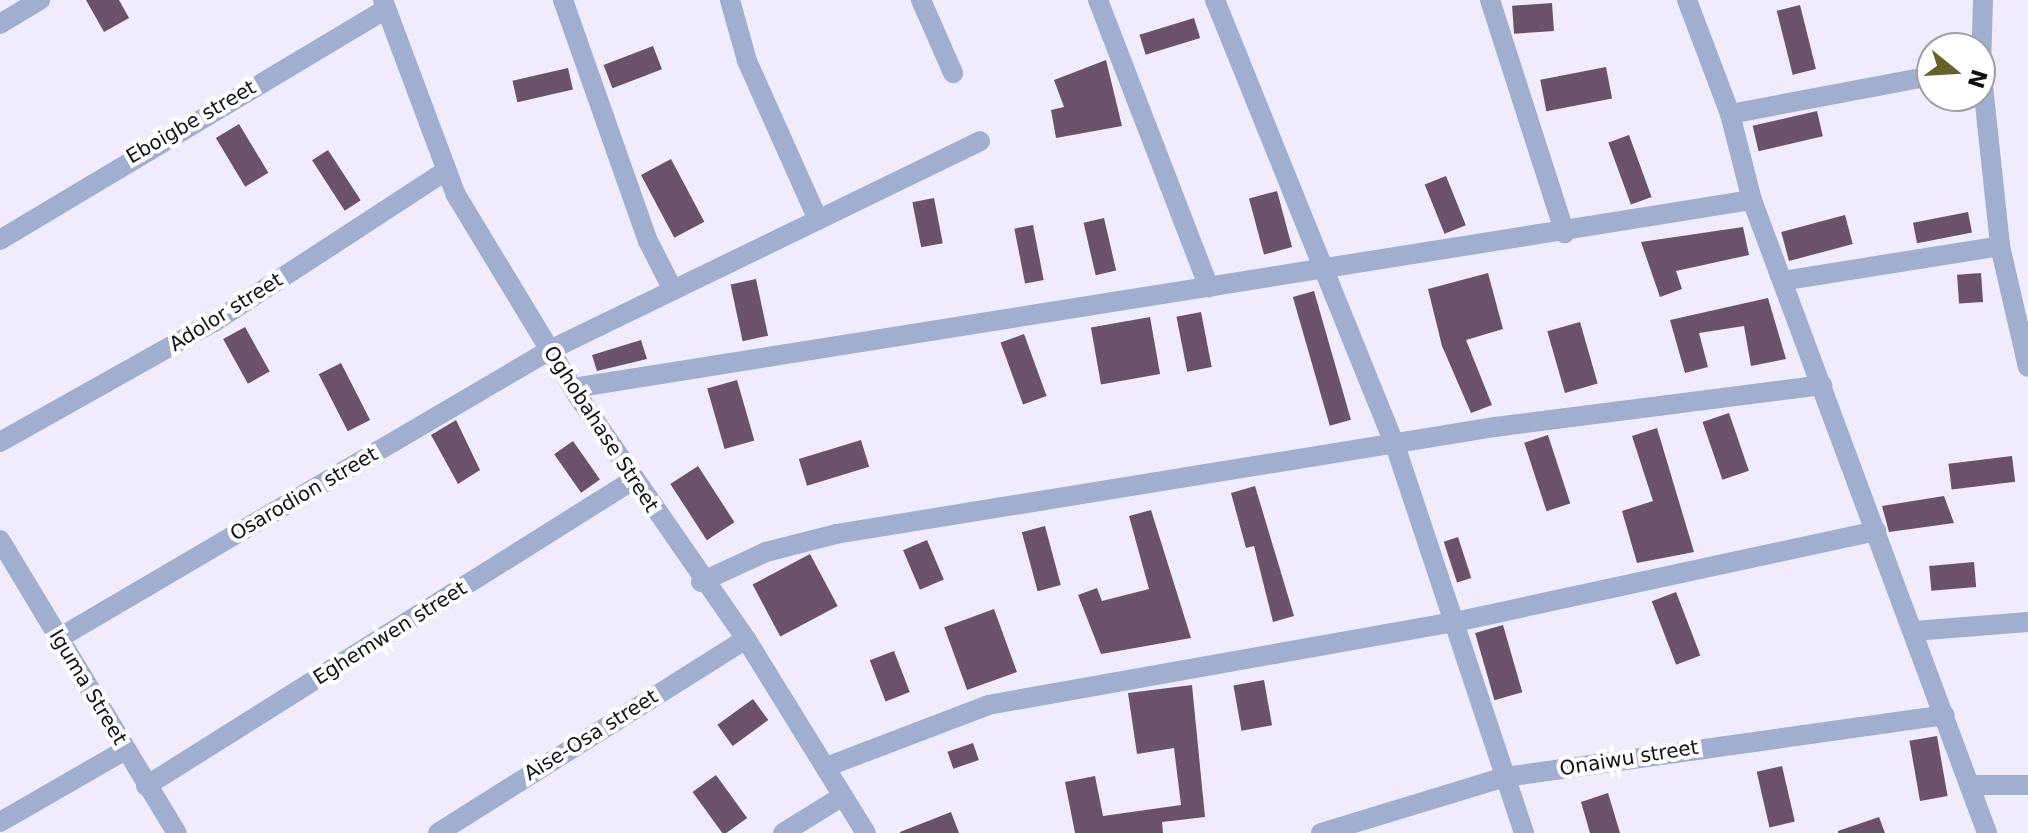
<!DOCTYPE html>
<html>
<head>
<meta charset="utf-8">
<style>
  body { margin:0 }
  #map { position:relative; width:2028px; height:833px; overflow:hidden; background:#f0ecfe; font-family:"DejaVu Sans",sans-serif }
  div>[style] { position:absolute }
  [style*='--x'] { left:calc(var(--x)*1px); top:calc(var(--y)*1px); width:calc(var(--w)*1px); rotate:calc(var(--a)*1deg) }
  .building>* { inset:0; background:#6b5169; transform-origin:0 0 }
  .street>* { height:20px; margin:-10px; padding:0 10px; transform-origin:10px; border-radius:10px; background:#a0afd0 }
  span { translate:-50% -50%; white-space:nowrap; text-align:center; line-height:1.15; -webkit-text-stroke:8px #fff; paint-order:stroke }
  .street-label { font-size:20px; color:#120f19 }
  .north { position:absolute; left:1916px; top:32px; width:80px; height:80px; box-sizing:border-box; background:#fff; border:2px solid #a09fa3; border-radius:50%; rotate:108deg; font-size:22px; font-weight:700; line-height:32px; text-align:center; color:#120f19 }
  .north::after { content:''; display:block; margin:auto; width:28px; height:36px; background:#695f2c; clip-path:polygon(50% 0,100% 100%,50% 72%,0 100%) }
</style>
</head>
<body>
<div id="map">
  <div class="building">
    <i style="clip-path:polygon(86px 0,119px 0,129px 18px,104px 32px)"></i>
    <i style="left:1552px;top:3px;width:28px;height:40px;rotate:86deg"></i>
    <i style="left:1800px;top:5px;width:66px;height:24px;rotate:76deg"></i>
    <i style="left:1194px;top:18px;width:21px;height:57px;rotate:73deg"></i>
    <i style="left:653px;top:46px;width:25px;height:53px;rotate:69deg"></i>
    <i style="clip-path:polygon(1106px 60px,1122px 126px,1056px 138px,1051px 110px,1064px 107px,1054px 80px)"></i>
    <i style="left:1606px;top:67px;width:32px;height:67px;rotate:79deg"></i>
    <i style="left:568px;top:68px;width:22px;height:57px;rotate:77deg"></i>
    <i style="left:1817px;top:111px;width:26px;height:66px;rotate:77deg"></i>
    <i style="left:239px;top:124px;width:57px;height:27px;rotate:59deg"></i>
    <i style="left:1629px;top:135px;width:66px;height:22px;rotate:70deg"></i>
    <i style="left:328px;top:150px;width:60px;height:19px;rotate:57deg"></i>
    <i style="left:671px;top:159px;width:71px;height:34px;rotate:62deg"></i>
    <i style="left:1446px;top:176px;width:53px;height:23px;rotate:68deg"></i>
    <i style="left:1277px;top:191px;width:58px;height:29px;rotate:75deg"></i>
    <i style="left:934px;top:198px;width:46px;height:22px;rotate:79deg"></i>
    <i style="left:1968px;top:212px;width:21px;height:56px;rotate:79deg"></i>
    <i style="left:1845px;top:215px;width:30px;height:66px;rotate:75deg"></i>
    <i style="left:1104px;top:218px;width:54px;height:21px;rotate:77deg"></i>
    <i style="left:1033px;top:225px;width:56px;height:19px;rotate:79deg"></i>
    <i style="clip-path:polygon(1743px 227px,1749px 255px,1676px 271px,1682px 289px,1660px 297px,1641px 242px)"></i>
    <i style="clip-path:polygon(1488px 273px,1503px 329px,1466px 340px,1492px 405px,1471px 413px,1442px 346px,1428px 289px)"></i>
    <i style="left:1981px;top:273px;width:29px;height:24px;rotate:86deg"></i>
    <i style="left:756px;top:279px;width:58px;height:26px;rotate:78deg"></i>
    <i style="left:1314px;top:291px;width:134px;height:22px;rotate:74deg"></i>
    <i style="clip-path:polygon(1768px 298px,1786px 359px,1751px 366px,1744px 326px,1699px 333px,1708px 367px,1685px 373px,1670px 320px)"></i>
    <i style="left:1201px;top:312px;width:56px;height:25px;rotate:79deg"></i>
    <i style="left:1150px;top:317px;width:58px;height:60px;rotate:80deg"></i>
    <i style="left:1580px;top:322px;width:64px;height:34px;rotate:74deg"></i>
    <i style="left:245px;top:327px;width:51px;height:25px;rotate:61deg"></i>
    <i style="left:1024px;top:334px;width:66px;height:25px;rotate:70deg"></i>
    <i style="clip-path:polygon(641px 340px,647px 359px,597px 371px,592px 355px)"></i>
    <i style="left:341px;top:363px;width:64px;height:25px;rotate:63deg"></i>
    <i style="left:737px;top:380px;width:63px;height:31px;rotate:74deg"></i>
    <i style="left:1729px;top:413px;width:61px;height:28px;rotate:71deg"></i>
    <i style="clip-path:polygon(456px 420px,480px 470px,458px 484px,431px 435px)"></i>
    <i style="clip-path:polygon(1657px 428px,1694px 552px,1637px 563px,1622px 511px,1653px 501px,1632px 436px)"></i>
    <i style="left:1548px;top:435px;width:72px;height:25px;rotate:72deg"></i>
    <i style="left:861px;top:440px;width:28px;height:65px;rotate:73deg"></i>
    <i style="left:573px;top:441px;width:47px;height:23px;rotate:55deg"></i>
    <i style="left:2012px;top:456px;width:26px;height:64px;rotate:83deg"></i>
    <i style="left:698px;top:466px;width:67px;height:33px;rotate:57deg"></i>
    <i style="clip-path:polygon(1255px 486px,1294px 616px,1273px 622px,1254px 546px,1246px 548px,1231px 493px)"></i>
    <i style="clip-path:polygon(1944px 496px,1954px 523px,1889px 532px,1882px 506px)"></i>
    <i style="clip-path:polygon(1151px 510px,1191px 638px,1101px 654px,1078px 595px,1097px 588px,1102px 601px,1149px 589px,1129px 516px)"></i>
    <i style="left:1045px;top:526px;width:61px;height:24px;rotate:75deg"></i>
    <i style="left:1458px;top:537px;width:43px;height:15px;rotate:72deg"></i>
    <i style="left:927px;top:540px;width:43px;height:26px;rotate:67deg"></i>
    <i style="left:810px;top:554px;width:59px;height:65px;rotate:62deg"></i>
    <i style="left:1974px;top:562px;width:25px;height:45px;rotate:85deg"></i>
    <i style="left:1676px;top:592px;width:68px;height:26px;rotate:69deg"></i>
    <i style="left:994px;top:609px;width:67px;height:53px;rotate:70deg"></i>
    <i style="left:1503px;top:625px;width:70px;height:29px;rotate:74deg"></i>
    <i style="left:894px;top:651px;width:44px;height:26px;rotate:69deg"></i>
    <i style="left:1264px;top:680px;width:46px;height:31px;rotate:80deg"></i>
    <i style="clip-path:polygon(1192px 685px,1205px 817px,1162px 822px,1163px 833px,1075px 833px,1065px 782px,1095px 776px,1103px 816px,1181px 805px,1174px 748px,1137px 754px,1128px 693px)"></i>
    <i style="left:753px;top:699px;width:26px;height:44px;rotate:54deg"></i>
    <i style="left:1937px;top:736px;width:61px;height:28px;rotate:80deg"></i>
    <i style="left:973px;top:743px;width:18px;height:27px;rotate:71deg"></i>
    <i style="left:1782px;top:766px;width:57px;height:26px;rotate:77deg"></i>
    <i style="left:716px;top:775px;width:53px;height:29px;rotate:54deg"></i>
    <i style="clip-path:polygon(1608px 793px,1620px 833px,1590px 833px,1581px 802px)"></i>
    <i style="clip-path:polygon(951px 812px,959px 833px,900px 833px,900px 832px)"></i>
    <i style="clip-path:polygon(1879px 817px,1885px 833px,1838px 833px,1838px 831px)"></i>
  </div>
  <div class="street">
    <i style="--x:383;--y:0;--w:208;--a:69.5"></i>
    <i style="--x:456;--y:195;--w:234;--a:58.8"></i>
    <i style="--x:577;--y:395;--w:297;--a:55.3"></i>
    <i style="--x:746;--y:639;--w:228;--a:58.3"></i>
    <i style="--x:563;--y:0;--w:256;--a:70.6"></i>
    <i style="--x:648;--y:241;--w:55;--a:63"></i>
    <i style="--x:730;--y:0;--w:63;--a:74.4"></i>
    <i style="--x:747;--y:61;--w:174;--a:65.9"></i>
    <i style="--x:921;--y:0;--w:80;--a:66.3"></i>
    <i style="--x:1098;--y:0;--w:308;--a:68.9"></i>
    <i style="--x:1215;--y:0;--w:480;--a:68"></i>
    <i style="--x:1395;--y:445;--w:409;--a:71.6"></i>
    <i style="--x:1490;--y:0;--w:245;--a:72.2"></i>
    <i style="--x:1687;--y:0;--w:122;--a:69.3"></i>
    <i style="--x:1730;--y:114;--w:89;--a:75.7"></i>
    <i style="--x:1752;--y:200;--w:675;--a:69.63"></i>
    <i style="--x:1983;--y:0;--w:67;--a:91.7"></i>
    <i style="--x:1981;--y:67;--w:180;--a:83.9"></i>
    <i style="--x:2000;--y:246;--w:124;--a:77"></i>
    <i style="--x:0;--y:24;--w:47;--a:-31"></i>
    <i style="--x:1730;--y:114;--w:206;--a:-10.7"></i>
    <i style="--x:0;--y:240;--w:450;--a:-30.9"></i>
    <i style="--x:1782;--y:281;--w:221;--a:-9.1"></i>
    <i style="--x:573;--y:388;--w:1194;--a:-9.06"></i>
    <i style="--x:0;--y:442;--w:245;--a:-29.3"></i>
    <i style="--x:214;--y:322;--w:277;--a:-33.1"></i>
    <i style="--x:0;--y:540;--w:342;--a:58.9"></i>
    <i style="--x:701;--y:582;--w:72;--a:-24.8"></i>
    <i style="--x:766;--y:552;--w:72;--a:-14.4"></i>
    <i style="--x:836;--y:534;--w:668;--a:-9.22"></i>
    <i style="--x:1495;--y:427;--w:330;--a:-7.3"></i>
    <i style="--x:1914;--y:631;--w:114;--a:-4.5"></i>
    <i style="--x:59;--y:638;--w:569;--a:-30.39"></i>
    <i style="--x:550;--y:350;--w:478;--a:-25.9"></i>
    <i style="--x:826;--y:767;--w:173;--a:-20.9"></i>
    <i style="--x:988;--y:705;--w:474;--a:-10.1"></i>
    <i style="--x:1455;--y:622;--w:431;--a:-12.2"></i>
    <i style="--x:1970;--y:785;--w:58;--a:0"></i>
    <i style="--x:146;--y:786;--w:575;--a:-32.14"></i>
    <i style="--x:0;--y:822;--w:144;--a:-29.9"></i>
    <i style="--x:438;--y:833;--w:364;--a:-32.2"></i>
    <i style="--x:783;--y:833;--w:68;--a:-31.8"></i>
    <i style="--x:1321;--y:833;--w:192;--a:-16.9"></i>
    <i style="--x:1505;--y:777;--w:444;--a:-8"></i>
  </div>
  <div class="street-label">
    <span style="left:191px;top:122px;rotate:-30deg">Eboigbe street</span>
    <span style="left:226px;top:312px;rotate:-32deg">Adolor street</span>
    <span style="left:601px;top:429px;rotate:57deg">Oghobahase Street</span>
    <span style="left:304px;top:494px;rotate:-30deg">Osarodion street</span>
    <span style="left:390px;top:633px;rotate:-32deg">Eghemwen street</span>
    <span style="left:88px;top:687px;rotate:59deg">Iguma Street</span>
    <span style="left:591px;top:735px;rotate:-32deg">Aise-Osa street</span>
    <span style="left:1629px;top:758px;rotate:-9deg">Onaiwu street</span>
  </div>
  <div class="north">N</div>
</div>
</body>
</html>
